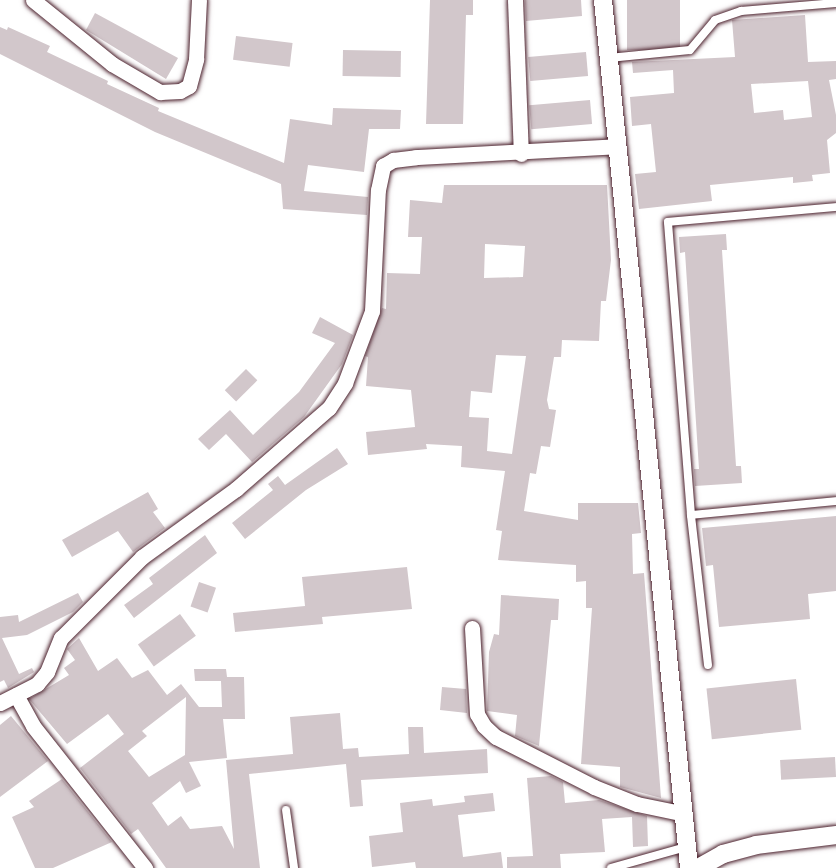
<!DOCTYPE html>
<html>
<head>
<meta charset="utf-8">
<style>
  body { margin:0 }
  #map { position:relative; width:836px; height:868px; overflow:hidden; background:#fff; font-family:Dekko,sans-serif }
  div>[style] { position:absolute }
  [style*='--x'] { left:calc(var(--x)*1px); top:calc(var(--y)*1px); width:calc(var(--w)*1px); rotate:calc(var(--a)*1deg) }
  .building>* { inset:0; background:#d2c7cb; transform-origin:0 0 }
  .roads { filter:drop-shadow(0 0 2px #4a1f2b) drop-shadow(0 0 2px #4a1f2b) }
  .service>* { height:8px; margin:-4px; padding:0 4px; transform-origin:4px; border-radius:4px; background:#fff }
  .minor>* { height:15px; margin:-7.5px; padding:0 7.5px; transform-origin:7.5px; border-radius:7.5px; background:#fff }
  .tertiary>* { height:18px; margin:-9px; padding:0 9px; transform-origin:9px; border-radius:9px; background:#fff }
  span { translate:-50% -50%; white-space:nowrap; text-align:center; line-height:1.15; -webkit-text-stroke:6px #fff; paint-order:stroke }
</style>
</head>
<body>
<div id="map">
  <div class="building">
    <i style="clip-path:polygon(430px 0,473px 0,473px 15px,466px 15px,463px 124px,426px 124px)"></i>
    <i style="clip-path:polygon(525px 0,581px 0,582px 16px,526px 21px)"></i>
    <i style="left:627px;top:0;width:53px;height:50px"></i>
    <i style="clip-path:polygon(95px 13px,178px 58px,166px 79px,86px 30px)"></i>
    <i style="clip-path:polygon(evenodd,805px 15px,808px 62px,836px 61px,836px 79px,829px 80px,836px 115px,836px 133px,827px 140px,830px 173px,812px 175px,813px 181px,793px 183px,793px 177px,710px 185px,712px 201px,639px 209px,635px 174px,656px 172px,651px 124px,632px 126px,630px 97px,674px 93px,673px 70px,633px 73px,632px 62px,735px 57px,732px 20px,805px 15px,808px 81px,812px 117px,784px 120px,783px 110px,754px 113px,751px 84px,808px 81px)"></i>
    <i style="clip-path:polygon(0 27px,7px 30px,8px 27px,50px 46px,47px 52px,108px 81px,107px 84px,159px 108px,158px 111px,284px 163px,290px 119px,332px 125px,333px 108px,401px 110px,400px 129px,369px 129px,364px 172px,308px 165px,304px 191px,368px 197px,367px 215px,283px 209px,281px 184px,155px 132px,0 54px)"></i>
    <i style="left:236px;top:36px;width:57px;height:24px;rotate:7deg"></i>
    <i style="left:343px;top:50px;width:58px;height:26px;rotate:1deg"></i>
    <i style="left:586px;top:52px;width:24px;height:58px;rotate:85deg"></i>
    <i style="left:590px;top:100px;width:24px;height:61px;rotate:85deg"></i>
    <i style="clip-path:polygon(evenodd,444px 185px,607px 185px,611px 260px,606px 301px,601px 301px,599px 341px,562px 340px,561px 357px,554px 357px,547px 400px,549px 409px,556px 410px,550px 447px,541px 446px,536px 474px,530px 473px,524px 511px,578px 520px,578px 503px,638px 503px,641px 533px,632px 534px,633px 574px,644px 573px,661px 798px,620px 787px,620px 767px,581px 764px,592px 608px,586px 608px,586px 581px,576px 582px,576px 565px,498px 560px,502px 531px,496px 530px,505px 471px,461px 467px,462px 446px,426px 444px,427px 449px,368px 455px,366px 432px,415px 427px,411px 390px,366px 386px,368px 357px,365px 356px,382px 308px,386px 309px,387px 273px,420px 274px,422px 237px,408px 237px,410px 200px,442px 203px,444px 185px,485px 244px,525px 246px,523px 277px,484px 278px,485px 244px,444px 185px,496px 355px,526px 356px,512px 454px,487px 451px,489px 418px,469px 417px,471px 391px,492px 393px,496px 355px)"></i>
    <i style="clip-path:polygon(726px 234px,727px 250px,722px 250px,736px 466px,741px 466px,742px 483px,695px 486px,694px 469px,699px 469px,685px 252px,680px 253px,679px 237px)"></i>
    <i style="clip-path:polygon(320px 317px,353px 335px,342px 364px,304px 417px,252px 462px,226px 434px,209px 450px,198px 439px,230px 410px,253px 435px,299px 392px,335px 343px,312px 333px)"></i>
    <i style="left:246px;top:369px;width:16px;height:30px;rotate:45deg"></i>
    <i style="clip-path:polygon(337px 448px,348px 464px,306px 490px,245px 539px,232px 523px,273px 490px,268px 484px,278px 476px,285px 485px)"></i>
    <i style="clip-path:polygon(148px 492px,158px 509px,153px 512px,165px 528px,133px 552px,118px 531px,72px 557px,62px 540px)"></i>
    <i style="clip-path:polygon(836px 516px,836px 591px,808px 594px,810px 619px,719px 627px,713px 565px,706px 566px,702px 528px)"></i>
    <i style="clip-path:polygon(205px 535px,217px 553px,134px 618px,124px 605px,153px 584px,149px 578px)"></i>
    <i style="clip-path:polygon(407px 567px,412px 609px,322px 617px,323px 624px,235px 632px,233px 613px,305px 606px,302px 577px)"></i>
    <i style="left:199px;top:582px;width:18px;height:26px;rotate:19deg"></i>
    <i style="clip-path:polygon(78px 593px,83px 602px,73px 612px,27px 635px,2px 638px,19px 674px,32px 668px,34px 672px,8px 688px,4px 680px,0 682px,0 617px,18px 615px,19px 622px)"></i>
    <i style="clip-path:polygon(501px 595px,559px 599px,558px 620px,551px 620px,539px 746px,515px 736px,517px 715px,487px 711px,489px 652px,494px 634px,499px 635px)"></i>
    <i style="left:180px;top:614px;width:27px;height:52px;rotate:54deg"></i>
    <i style="clip-path:polygon(evenodd,79px 638px,98px 671px,117px 658px,132px 678px,148px 670px,167px 695px,181px 684px,199px 707px,222px 707px,221px 681px,195px 681px,194px 669px,226px 669px,227px 677px,244px 677px,245px 719px,223px 719px,227px 758px,189px 762px,201px 786px,186px 793px,180px 781px,152px 803px,168px 826px,181px 816px,190px 829px,222px 826px,234px 849px,226px 760px,293px 754px,290px 717px,340px 713px,343px 749px,358px 748px,359px 757px,409px 754px,408px 727px,423px 727px,424px 753px,487px 749px,488px 773px,361px 780px,363px 806px,350px 807px,346px 764px,249px 774px,260px 868px,166px 868px,138px 829px,131px 834px,80px 768px,124px 734px,108px 714px,67px 744px,29px 699px,69px 675px,64px 668px,75px 660px,67px 649px,79px 638px,186px 697px,185px 755px,149px 777px,128px 751px,147px 736px,142px 731px,186px 697px)"></i>
    <i style="left:796px;top:679px;width:51px;height:90px;rotate:84deg"></i>
    <i style="clip-path:polygon(442px 687px,466px 689px,467px 713px,440px 710px)"></i>
    <i style="clip-path:polygon(11px 716px,48px 761px,0 797px,0 725px)"></i>
    <i style="left:835px;top:757px;width:20px;height:55px;rotate:87deg"></i>
    <i style="clip-path:polygon(551px 776px,563px 782px,565px 803px,599px 800px,647px 816px,648px 846px,633px 847px,632px 817px,602px 819px,605px 852px,560px 854px,561px 868px,507px 868px,507px 857px,533px 856px,527px 778px)"></i>
    <i style="clip-path:polygon(62px 779px,112px 842px,53px 868px,35px 868px,12px 817px,34px 807px,29px 801px)"></i>
    <i style="clip-path:polygon(493px 793px,495px 811px,458px 815px,463px 857px,501px 852px,503px 868px,416px 868px,415px 862px,372px 867px,369px 836px,403px 832px,400px 803px,432px 799px,433px 806px,465px 802px,464px 796px)"></i>
  </div>
  <div class="roads">
    <div class="service">
      <i style="--x:609;--y:58;--w:81;--a:-5.6"></i>
      <i style="--x:690;--y:50;--w:39;--a:-50"></i>
      <i style="--x:715;--y:20;--w:28;--a:-19"></i>
      <i style="--x:741;--y:11;--w:95;--a:-4.8"></i>
      <i style="--x:691;--y:515;--w:146;--a:-5.5"></i>
      <i style="--x:708;--y:665;--w:151;--a:-96.5"></i>
      <i style="--x:691;--y:515;--w:294;--a:-94.5"></i>
      <i style="--x:668;--y:222;--w:169;--a:-5.1"></i>
      <i style="--x:286;--y:810;--w:59;--a:82.1"></i>
      <i style="--x:611;--y:868;--w:78;--a:-15.6"></i>
    </div>
    <div class="minor">
      <i style="--x:33;--y:0;--w:102;--a:39"></i>
      <i style="--x:112;--y:64;--w:56;--a:30.3"></i>
      <i style="--x:160;--y:92;--w:20;--a:-3"></i>
      <i style="--x:180;--y:91;--w:10;--a:-29"></i>
      <i style="--x:189;--y:86;--w:28;--a:-75"></i>
      <i style="--x:196;--y:59;--w:59;--a:-87.1"></i>
      <i style="--x:515;--y:0;--w:154;--a:87.8"></i>
      <i style="--x:472;--y:628;--w:86;--a:86.7"></i>
      <i style="--x:477;--y:714;--w:14;--a:60"></i>
      <i style="--x:484;--y:726;--w:16;--a:43"></i>
      <i style="--x:496;--y:737;--w:110;--a:27"></i>
      <i style="--x:594;--y:787;--w:46;--a:21.6"></i>
      <i style="--x:637;--y:804;--w:45;--a:11.6"></i>
      <i style="--x:16;--y:695;--w:35;--a:61"></i>
      <i style="--x:33;--y:726;--w:181;--a:51.7"></i>
      <i style="--x:0;--y:703;--w:42;--a:-27.2"></i>
      <i style="--x:37;--y:684;--w:16;--a:-50"></i>
      <i style="--x:47;--y:672;--w:37;--a:-68"></i>
      <i style="--x:61;--y:638;--w:115;--a:-45"></i>
      <i style="--x:142;--y:557;--w:116;--a:-35.9"></i>
      <i style="--x:236;--y:489;--w:123;--a:-41.1"></i>
      <i style="--x:329;--y:408;--w:30;--a:-57"></i>
      <i style="--x:345;--y:383;--w:77;--a:-69.4"></i>
      <i style="--x:372;--y:311;--w:121;--a:-87.2"></i>
      <i style="--x:378;--y:190;--w:25;--a:-78"></i>
      <i style="--x:383;--y:166;--w:12;--a:-31"></i>
      <i style="--x:393;--y:160;--w:23;--a:-7"></i>
      <i style="--x:416;--y:157;--w:202;--a:-3.1"></i>
    </div>
    <div class="tertiary">
      <i style="--x:603;--y:0;--w:872;--a:84.34"></i>
      <i style="--x:698;--y:868;--w:29;--a:-29"></i>
      <i style="--x:723;--y:854;--w:34;--a:-15"></i>
      <i style="--x:756;--y:845;--w:81;--a:-7.1"></i>
    </div>
  </div>
</div>
</body>
</html>
